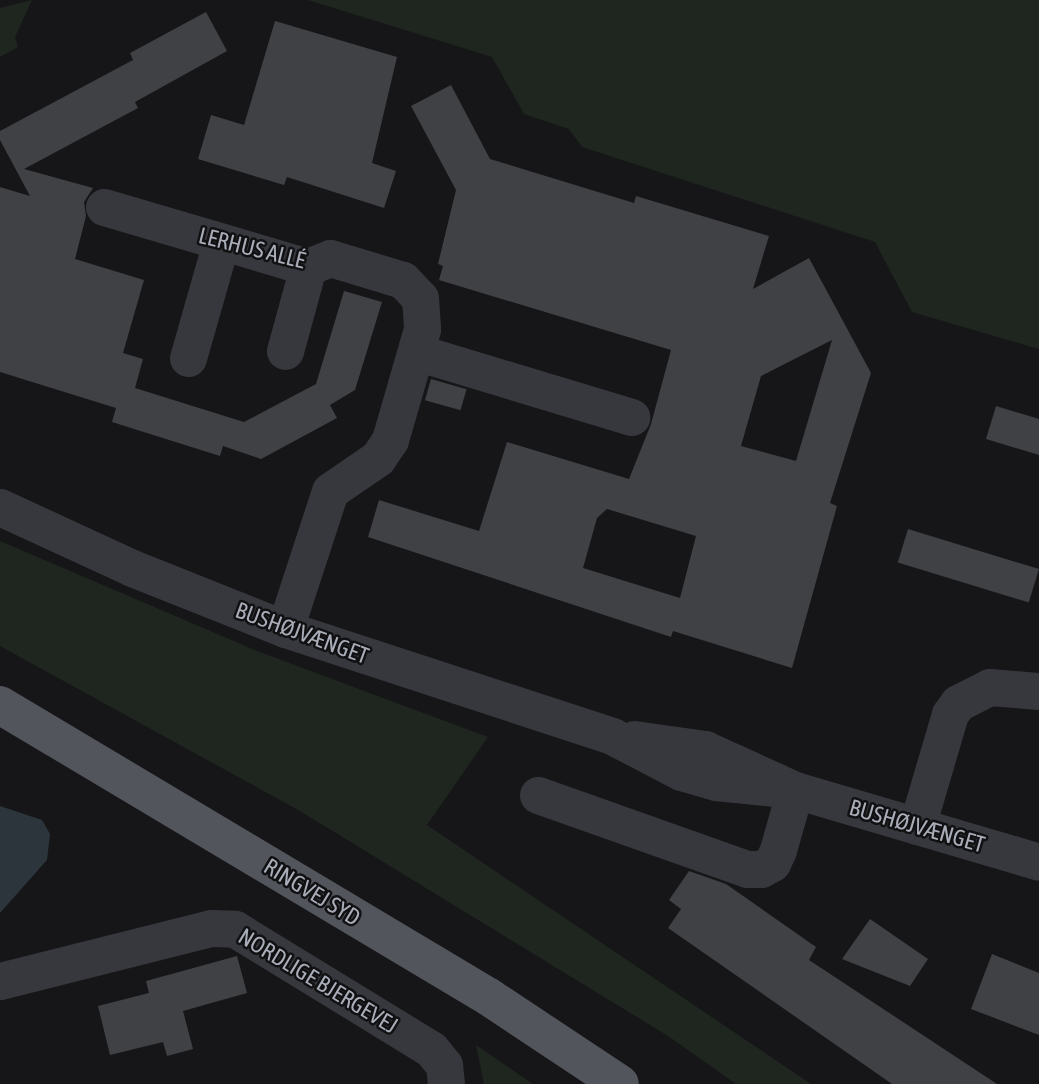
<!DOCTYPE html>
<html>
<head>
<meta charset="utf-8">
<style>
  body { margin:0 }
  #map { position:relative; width:1039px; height:1084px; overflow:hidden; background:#161618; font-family:"Asap Condensed",sans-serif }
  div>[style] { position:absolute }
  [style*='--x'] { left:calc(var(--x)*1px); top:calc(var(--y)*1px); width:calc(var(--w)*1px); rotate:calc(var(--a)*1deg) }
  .green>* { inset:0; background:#1e261f }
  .water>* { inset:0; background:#2c353c }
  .building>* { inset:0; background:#404145; transform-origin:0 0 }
  .minor>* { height:37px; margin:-18.5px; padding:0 18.5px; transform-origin:18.5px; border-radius:18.5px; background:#37383d }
  .major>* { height:38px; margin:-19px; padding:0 19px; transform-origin:19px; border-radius:19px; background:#53555c }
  span { translate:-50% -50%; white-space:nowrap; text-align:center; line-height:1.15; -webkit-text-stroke:5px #111113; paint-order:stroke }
  .street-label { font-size:23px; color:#a8adb8 }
</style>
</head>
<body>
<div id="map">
  <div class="green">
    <i style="clip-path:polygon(32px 0,15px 37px,18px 47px,0 57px,0 8px)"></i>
    <i style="clip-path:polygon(308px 0,1039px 0,1039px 349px,912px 312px,875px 242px,582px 147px,569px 129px,524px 114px,492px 57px)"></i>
    <i style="clip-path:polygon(0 541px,257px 651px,488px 737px,427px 825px,811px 1084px,736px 1084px,668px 1036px,300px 811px,0 646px)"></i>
    <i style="clip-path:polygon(476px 1045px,533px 1084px,484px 1084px)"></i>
  </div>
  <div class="water">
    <i style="clip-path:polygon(0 806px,42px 820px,50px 834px,47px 860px,0 913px)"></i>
  </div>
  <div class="building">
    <i style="clip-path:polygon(206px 12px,227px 51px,135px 102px,138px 108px,24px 169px,93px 188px,84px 202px,86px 216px,75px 259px,144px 280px,123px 353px,143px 359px,135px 388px,244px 422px,316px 384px,344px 291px,382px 302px,355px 390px,330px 405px,337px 418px,261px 459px,223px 446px,220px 456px,112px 422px,116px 408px,0 372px,0 187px,30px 196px,0 140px,0 131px,133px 60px,130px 53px)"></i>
    <i style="clip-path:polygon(275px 21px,397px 57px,372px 163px,396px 171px,384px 208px,287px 177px,284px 185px,198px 159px,211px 115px,244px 125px)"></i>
    <i style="clip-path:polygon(evenodd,451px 85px,490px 159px,634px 203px,636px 196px,769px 236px,753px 289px,809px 258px,871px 373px,830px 503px,837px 506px,792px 668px,673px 631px,671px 637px,368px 537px,379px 500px,479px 531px,507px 442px,629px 479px,651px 424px,671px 350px,439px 280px,443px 266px,438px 264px,456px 190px,411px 106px,451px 85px,832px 340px,796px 461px,741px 446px,761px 376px,832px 340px,451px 85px,607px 509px,696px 536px,680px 598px,583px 568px,597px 518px,607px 509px)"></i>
    <i style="left:431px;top:379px;width:37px;height:22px;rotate:16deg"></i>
    <i style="clip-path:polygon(996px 406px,1039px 419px,1039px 455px,986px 439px)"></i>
    <i style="left:908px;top:529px;width:137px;height:35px;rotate:17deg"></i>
    <i style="clip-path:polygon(689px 871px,726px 884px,816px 947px,809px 960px,997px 1084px,892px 1084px,668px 928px,681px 909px,669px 900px)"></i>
    <i style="clip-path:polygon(870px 919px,928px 959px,910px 986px,842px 959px)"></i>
    <i style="clip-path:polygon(992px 954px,1039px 973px,1039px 1035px,971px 1009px)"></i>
    <i style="clip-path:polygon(237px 956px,247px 993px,183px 1011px,193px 1049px,167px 1056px,163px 1042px,110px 1055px,98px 1006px,149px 993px,146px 981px)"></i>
  </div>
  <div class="minor">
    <i style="--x:104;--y:207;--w:213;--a:16.4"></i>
    <i style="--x:308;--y:267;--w:24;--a:-22"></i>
    <i style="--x:330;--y:258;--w:76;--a:16.8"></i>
    <i style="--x:403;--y:280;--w:25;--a:47"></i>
    <i style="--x:420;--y:298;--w:31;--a:86"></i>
    <i style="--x:422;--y:329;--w:116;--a:106.1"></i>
    <i style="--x:390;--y:440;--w:22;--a:124"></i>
    <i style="--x:378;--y:458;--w:58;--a:145.5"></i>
    <i style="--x:330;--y:491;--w:145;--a:108.1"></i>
    <i style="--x:285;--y:351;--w:87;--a:-74.7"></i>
    <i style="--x:416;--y:352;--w:225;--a:16.8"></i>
    <i style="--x:188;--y:358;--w:121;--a:-74.1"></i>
    <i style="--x:0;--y:507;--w:145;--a:24.8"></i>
    <i style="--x:132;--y:568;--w:165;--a:21.7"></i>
    <i style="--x:285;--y:629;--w:344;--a:18.1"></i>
    <i style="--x:612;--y:736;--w:78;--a:27.6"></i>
    <i style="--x:681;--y:772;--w:36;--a:16"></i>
    <i style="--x:716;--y:782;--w:79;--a:5.8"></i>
    <i style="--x:634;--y:739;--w:72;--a:8"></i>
    <i style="--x:705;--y:749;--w:99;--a:24.5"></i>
    <i style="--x:795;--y:790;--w:254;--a:16.4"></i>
    <i style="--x:538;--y:795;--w:222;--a:19.5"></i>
    <i style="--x:747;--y:869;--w:14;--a:0"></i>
    <i style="--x:761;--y:869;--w:13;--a:-29"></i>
    <i style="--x:772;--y:863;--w:14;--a:-65"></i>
    <i style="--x:778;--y:850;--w:62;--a:-74.2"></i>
    <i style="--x:917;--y:826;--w:117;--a:-73.6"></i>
    <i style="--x:950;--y:714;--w:14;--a:-54"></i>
    <i style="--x:958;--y:703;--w:35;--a:-27"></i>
    <i style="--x:989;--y:687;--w:50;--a:4.6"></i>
    <i style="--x:0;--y:981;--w:218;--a:-14.1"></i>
    <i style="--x:211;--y:928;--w:24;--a:2"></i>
    <i style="--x:235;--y:929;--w:230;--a:31.5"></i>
    <i style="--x:431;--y:1049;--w:21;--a:51"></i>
    <i style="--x:444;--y:1065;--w:19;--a:84"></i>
  </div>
  <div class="major">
    <i style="--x:0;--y:705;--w:570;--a:30.84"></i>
    <i style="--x:489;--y:997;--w:157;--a:33.6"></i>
  </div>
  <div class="street-label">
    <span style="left:252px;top:248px;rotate:14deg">LERHUS ALLÉ</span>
    <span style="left:302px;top:633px;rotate:20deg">BUSHØJVÆNGET</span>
    <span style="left:917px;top:826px;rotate:16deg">BUSHØJVÆNGET</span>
    <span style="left:312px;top:892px;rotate:31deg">RINGVEJ SYD</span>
    <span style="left:318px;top:981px;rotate:31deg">NORDLIGE BJERGEVEJ</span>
  </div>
</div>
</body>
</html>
